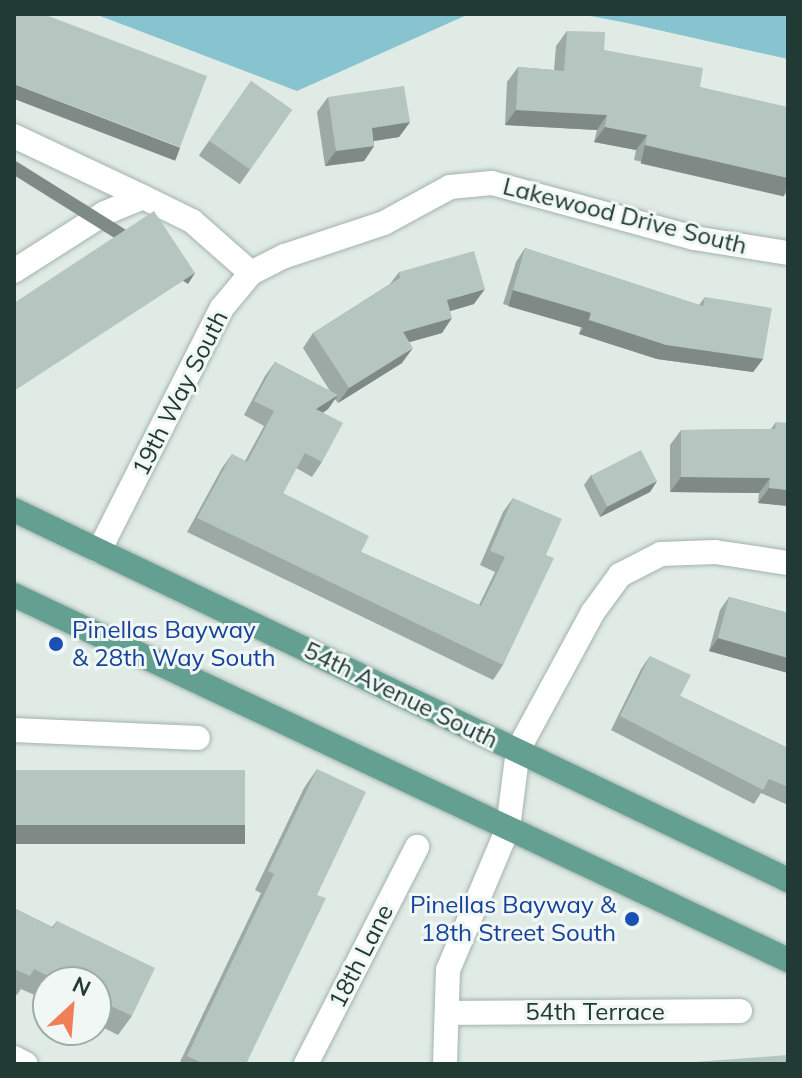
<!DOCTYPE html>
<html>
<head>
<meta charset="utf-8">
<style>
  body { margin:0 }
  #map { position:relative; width:802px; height:1078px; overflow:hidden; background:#e0ebe6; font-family:Mulish,sans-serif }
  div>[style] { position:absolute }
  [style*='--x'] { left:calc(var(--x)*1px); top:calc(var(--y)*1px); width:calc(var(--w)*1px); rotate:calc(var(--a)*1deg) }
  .water>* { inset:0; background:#88c4d0 }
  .roads { filter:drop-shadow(0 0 2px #a3b3ad) drop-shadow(0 0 2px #a3b3ad) }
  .minor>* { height:24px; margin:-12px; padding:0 12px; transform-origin:12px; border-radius:12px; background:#fff }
  .major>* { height:24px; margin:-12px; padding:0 12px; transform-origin:12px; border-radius:12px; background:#64a091 }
  .wall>* { inset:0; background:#9ca9a4; transform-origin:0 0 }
  .shaded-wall>* { inset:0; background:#7f8a86; transform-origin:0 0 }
  .building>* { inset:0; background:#b5c5bf; transform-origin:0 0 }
  .dots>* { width:22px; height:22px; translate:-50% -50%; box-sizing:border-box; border:4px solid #f0f7f4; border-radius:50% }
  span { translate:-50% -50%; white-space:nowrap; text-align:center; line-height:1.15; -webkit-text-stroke:6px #f0f7f4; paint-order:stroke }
  .street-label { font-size:24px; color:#213b34 }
  .transit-label { font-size:24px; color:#164399 }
  .left { translate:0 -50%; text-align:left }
  .right { translate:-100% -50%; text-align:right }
  .frame { position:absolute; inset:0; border:16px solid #213b34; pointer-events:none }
  .north { position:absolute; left:32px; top:966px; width:80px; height:80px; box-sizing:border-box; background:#f0f7f4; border:2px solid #9daca7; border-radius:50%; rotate:26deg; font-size:22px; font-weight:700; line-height:32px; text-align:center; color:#213b34 }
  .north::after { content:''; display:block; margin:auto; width:28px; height:36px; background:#f07e58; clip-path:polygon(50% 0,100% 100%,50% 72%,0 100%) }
</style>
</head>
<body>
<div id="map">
  <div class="water">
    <i style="clip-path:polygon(95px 14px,469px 14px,297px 91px)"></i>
    <i style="clip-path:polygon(580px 14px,788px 14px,788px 59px,627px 23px)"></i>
  </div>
  <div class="roads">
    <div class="minor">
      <i style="--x:14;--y:136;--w:143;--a:25.3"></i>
      <i style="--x:14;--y:271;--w:108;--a:-32.5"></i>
      <i style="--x:105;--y:213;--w:41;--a:-22.8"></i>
      <i style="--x:143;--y:197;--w:55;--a:26.1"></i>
      <i style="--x:192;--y:221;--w:79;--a:41.4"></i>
      <i style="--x:99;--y:551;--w:272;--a:-63.2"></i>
      <i style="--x:222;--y:308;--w:45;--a:-50.4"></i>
      <i style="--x:251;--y:273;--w:38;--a:-27"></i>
      <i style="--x:285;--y:256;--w:104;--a:-18.4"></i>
      <i style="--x:384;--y:223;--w:75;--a:-28.6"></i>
      <i style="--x:450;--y:187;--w:42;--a:-5.4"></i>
      <i style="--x:492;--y:183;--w:209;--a:15.2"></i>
      <i style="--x:694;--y:238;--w:95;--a:9.1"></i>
      <i style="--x:14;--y:730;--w:184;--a:2.5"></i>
      <i style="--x:449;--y:1013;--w:291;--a:-0.4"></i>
      <i style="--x:14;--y:1058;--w:13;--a:27"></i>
      <i style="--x:306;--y:1064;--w:244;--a:-62.9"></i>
      <i style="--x:445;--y:1064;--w:94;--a:-88.2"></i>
      <i style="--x:448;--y:970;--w:154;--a:-67.1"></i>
      <i style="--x:508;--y:828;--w:79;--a:-82.7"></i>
      <i style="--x:518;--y:750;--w:157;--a:-61.5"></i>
      <i style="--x:593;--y:612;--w:46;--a:-53.9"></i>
      <i style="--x:620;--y:575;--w:46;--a:-27.1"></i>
      <i style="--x:661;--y:554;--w:54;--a:-2.1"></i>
      <i style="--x:715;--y:552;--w:74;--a:8.6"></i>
    </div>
    <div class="major">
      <i style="--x:14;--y:510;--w:858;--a:25.55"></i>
      <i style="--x:14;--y:595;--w:856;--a:25.25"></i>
    </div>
  </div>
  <div class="wall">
    <i style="clip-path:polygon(567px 31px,604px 50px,700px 87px,788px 115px,788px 195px,634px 160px,636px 150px,594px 142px,597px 130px,505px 125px,507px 82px,518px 67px,554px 70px,556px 46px)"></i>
    <i style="left:251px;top:81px;width:50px;height:91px;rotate:35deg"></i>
    <i style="clip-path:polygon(328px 97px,410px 122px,399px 137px,374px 141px,374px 146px,364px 161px,325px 166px,317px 112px)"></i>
    <i style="clip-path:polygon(525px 248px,699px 305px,705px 297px,763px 359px,753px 372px,657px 359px,579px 334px,581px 327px,503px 304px,516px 262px)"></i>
    <i style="clip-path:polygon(399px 272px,474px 304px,450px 311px,442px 333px,409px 342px,402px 363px,338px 403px,335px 399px,328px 409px,323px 413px,322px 462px,312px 477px,296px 468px,283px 493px,361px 552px,479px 605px,495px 572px,480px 565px,503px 512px,513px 498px,546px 555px,503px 665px,493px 680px,187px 532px,222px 468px,232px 454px,245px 461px,264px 426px,244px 415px,265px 376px,275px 362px,330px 391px,303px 348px,313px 333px,390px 284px)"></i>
    <i style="clip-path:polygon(776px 422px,788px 506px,758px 503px,759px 493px,670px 492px,670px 445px,681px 430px,771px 429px)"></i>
    <i style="clip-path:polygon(591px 475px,657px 481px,650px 492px,600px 517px,584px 485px)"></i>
    <i style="clip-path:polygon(729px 597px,788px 613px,788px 673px,709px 651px,720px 610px)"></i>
    <i style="clip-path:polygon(650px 656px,680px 696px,788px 748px,788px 805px,761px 793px,754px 804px,611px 730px,641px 669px)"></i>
    <i style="clip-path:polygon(317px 769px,317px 895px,246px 1064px,179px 1064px,261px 893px,255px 890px,304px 788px)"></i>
    <i style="clip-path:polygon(14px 908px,52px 927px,57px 921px,132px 1016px,118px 1035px,96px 1024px,96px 982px,48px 982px,48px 1001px,21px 989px,17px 995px,14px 994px)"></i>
  </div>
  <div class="shaded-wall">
    <i style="left:14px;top:84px;width:178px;height:14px;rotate:21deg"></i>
    <i style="clip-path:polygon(516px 110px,607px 115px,597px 130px,505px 125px)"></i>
    <i style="clip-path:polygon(410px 122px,399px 137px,361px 143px,372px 128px)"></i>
    <i style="clip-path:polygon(605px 127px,647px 135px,636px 150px,594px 142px)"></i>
    <i style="left:645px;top:145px;width:147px;height:19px;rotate:13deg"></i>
    <i style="clip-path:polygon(374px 146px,364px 161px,325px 166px,336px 151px)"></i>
    <i style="left:195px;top:273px;width:13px;height:216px;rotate:122deg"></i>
    <i style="clip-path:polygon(485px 289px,474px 304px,437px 315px,447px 300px)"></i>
    <i style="left:513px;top:290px;width:81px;height:17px;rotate:16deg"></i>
    <i style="clip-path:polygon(452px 318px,442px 333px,392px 347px,403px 332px)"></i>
    <i style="clip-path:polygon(589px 320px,763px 359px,753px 372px,657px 359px,579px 334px)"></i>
    <i style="clip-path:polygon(413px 348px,402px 363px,338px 403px,349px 388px)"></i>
    <i style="clip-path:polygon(338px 395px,328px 409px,306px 423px,316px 409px)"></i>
    <i style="clip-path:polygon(681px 477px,770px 478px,759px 493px,670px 492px)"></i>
    <i style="clip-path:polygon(657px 481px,650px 492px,600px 517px,607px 507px)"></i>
    <i style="clip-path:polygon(769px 488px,788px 490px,788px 506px,758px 503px)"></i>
    <i style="clip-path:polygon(718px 638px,788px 658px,788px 673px,709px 651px)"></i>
    <i style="left:14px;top:825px;width:231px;height:19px"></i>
  </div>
  <div class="building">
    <i style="clip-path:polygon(14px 14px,43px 14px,207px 76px,180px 147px,14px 84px)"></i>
    <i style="clip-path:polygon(567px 31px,605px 32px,604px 50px,703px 68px,700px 87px,788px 107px,787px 115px,788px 115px,788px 178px,645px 145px,647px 135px,605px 127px,607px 115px,516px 110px,518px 67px,564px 71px)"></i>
    <i style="left:251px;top:81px;width:50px;height:73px;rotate:35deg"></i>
    <i style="clip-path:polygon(404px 86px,410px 122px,372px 128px,374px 146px,336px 151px,328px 97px)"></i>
    <i style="clip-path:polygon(154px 211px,195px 273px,14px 391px,14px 303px)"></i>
    <i style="clip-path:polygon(525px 248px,703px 306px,705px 297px,772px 308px,763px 359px,666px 345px,589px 320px,591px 313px,513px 290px)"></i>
    <i style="clip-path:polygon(474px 251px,485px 289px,447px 300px,452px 318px,403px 332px,413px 348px,349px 388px,313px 333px,400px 278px,399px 272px)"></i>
    <i style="clip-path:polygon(275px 362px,338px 395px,316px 409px,343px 423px,322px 462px,305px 453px,283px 493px,369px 536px,361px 552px,481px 606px,505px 557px,490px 551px,513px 498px,562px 519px,546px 555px,554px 558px,503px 665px,197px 518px,232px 454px,247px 462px,274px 411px,254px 401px)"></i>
    <i style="clip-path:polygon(776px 422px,788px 423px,788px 490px,769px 488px,770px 478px,681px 477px,681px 430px,775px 429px)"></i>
    <i style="left:641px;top:450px;width:35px;height:56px;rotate:63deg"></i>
    <i style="clip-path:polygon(729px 597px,788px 613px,788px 658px,718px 638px)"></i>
    <i style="clip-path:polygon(650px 656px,691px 675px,680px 696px,788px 748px,788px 787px,769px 779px,763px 790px,620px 716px)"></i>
    <i style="clip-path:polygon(317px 769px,366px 792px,317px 895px,326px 898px,246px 1064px,204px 1064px,187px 1056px,274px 874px,268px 871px)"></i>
    <i style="left:14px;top:770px;width:231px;height:55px"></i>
    <i style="clip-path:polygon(14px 908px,53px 928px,57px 921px,155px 968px,132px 1016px,96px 999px,96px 982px,60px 982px,34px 969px,30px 976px,14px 969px)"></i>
    <i style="clip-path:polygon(788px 1055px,788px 1064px,669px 1064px)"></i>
  </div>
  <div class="dots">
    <i style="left:56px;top:644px;background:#1a4fb4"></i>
    <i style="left:632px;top:919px;background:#1a4fb4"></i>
  </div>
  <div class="street-label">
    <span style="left:625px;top:216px;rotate:14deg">Lakewood Drive South</span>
    <span style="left:180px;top:393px;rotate:-63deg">19th Way South</span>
    <span style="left:401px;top:695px;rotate:26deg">54th Avenue South</span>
    <span style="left:361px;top:956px;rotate:-63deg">18th Lane</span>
    <span style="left:595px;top:1012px">54th Terrace</span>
  </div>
  <div class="transit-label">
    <span class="left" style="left:72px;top:644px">Pinellas Bayway<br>&amp; 28th Way South</span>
    <span class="right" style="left:616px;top:919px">Pinellas Bayway &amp;<br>18th Street South</span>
  </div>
  <div class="frame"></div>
  <div class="north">N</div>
</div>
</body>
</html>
